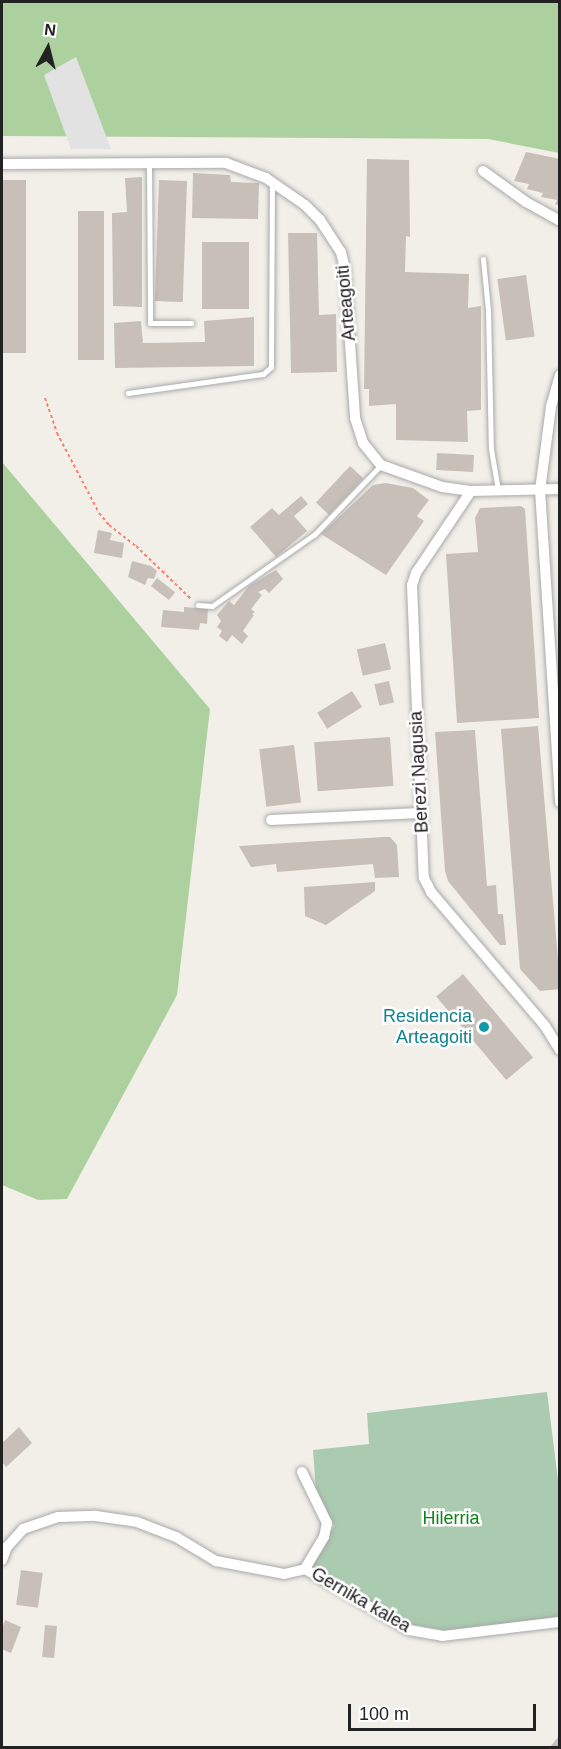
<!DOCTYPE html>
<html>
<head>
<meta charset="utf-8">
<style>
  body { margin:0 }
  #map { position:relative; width:561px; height:1749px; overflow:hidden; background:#f2efe9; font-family:Helvetica,sans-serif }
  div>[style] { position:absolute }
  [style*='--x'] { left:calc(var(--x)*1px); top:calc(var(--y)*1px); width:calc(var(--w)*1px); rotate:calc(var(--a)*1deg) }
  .forest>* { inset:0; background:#add19e }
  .cemetery>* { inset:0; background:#aacbaf }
  .parking>* { inset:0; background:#e2e2e2 }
  .building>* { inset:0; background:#c7bfb8; transform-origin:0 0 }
  .path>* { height:2px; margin-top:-1px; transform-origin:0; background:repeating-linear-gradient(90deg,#fa8072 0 3px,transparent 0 6px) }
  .roads { filter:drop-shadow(0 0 2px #a9a9a9) drop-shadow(0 0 2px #a9a9a9) }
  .lane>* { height:5px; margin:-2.5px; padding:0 2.5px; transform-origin:2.5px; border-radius:2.5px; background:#fff }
  .street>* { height:10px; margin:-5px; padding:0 5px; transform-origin:5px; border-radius:5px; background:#fff }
  .dots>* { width:16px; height:16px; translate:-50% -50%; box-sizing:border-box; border:3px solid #fff; border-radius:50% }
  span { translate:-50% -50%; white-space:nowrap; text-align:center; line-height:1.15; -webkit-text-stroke:5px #fff; paint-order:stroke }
  .street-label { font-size:18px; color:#222 }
  .culture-label { font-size:18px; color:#0d838f }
  .right { translate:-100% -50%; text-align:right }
  .park-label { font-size:18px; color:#0c8416 }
  .frame { position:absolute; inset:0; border:3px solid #222; pointer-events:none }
  .north { position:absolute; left:18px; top:18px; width:60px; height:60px; -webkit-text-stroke:4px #fff; paint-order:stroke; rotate:7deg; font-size:16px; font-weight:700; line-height:24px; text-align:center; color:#222 }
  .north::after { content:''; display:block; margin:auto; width:21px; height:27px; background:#222; clip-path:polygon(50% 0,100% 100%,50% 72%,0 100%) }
  .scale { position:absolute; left:348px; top:1704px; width:188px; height:27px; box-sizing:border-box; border:3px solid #222; border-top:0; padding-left:8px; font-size:18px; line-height:21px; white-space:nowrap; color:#222; -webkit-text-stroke:4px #fff; paint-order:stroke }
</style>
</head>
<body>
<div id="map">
  <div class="forest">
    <i style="clip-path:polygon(2px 2px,559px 2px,559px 153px,488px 139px,2px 136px)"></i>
    <i style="clip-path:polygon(2px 462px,210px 709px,177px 995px,67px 1199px,38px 1200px,2px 1185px)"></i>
  </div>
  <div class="cemetery">
    <i style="clip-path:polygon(547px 1392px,560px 1496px,559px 1618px,449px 1631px,403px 1623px,308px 1569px,334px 1526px,316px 1492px,313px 1450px,369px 1444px,367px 1413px)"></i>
  </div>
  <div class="parking">
    <i style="clip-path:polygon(76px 57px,111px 149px,71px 149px,44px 75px)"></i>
  </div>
  <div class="building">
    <i style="clip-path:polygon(526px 152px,560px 159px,560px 206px,555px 204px,557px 200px,541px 197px,543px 193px,527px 189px,529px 184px,514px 181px)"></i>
    <i style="clip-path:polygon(367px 159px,409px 160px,410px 237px,406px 236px,405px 272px,469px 274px,468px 308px,481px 306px,481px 410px,467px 411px,468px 442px,396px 440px,396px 404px,369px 406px,369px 389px,364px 389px)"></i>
    <i style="clip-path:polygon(193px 173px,230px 175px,231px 182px,259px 183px,258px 219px,192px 218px)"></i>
    <i style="clip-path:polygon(142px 177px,142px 307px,113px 306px,112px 213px,127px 212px,125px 178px)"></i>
    <i style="left:2px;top:180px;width:24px;height:173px"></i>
    <i style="left:159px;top:180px;width:28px;height:121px;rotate:2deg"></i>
    <i style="left:104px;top:211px;width:149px;height:26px;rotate:90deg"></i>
    <i style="clip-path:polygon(288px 233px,317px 233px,319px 315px,336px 314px,337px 372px,291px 373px)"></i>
    <i style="left:202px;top:242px;width:47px;height:67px"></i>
    <i style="left:526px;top:275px;width:62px;height:29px;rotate:82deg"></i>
    <i style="clip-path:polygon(254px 317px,254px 366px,115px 368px,114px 323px,141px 321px,143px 343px,205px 342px,204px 321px)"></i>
    <i style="left:437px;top:453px;width:37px;height:17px;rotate:3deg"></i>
    <i style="left:350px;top:466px;width:18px;height:50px;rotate:43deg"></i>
    <i style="clip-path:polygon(386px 483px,413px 488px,429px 500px,417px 516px,424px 521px,386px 575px,321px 534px,373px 485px)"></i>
    <i style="clip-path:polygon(301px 496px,308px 504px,294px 516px,307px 531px,276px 557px,250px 527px,272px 508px,279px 515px)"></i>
    <i style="clip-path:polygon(521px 506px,525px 509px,539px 718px,457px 723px,446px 554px,478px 552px,475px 518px,480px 508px)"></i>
    <i style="clip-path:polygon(98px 530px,112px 533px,110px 540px,124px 543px,122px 558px,94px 553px)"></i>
    <i style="clip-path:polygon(132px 561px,151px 566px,157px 571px,154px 579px,148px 578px,145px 585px,128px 577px)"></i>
    <i style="clip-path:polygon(276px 570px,283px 579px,269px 593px,265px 589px,258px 592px,262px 595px,251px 609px,255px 612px,252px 614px,254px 615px,243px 631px,248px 636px,242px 644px,232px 635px,227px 642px,219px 636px,222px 631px,217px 627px,221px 621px,217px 615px,229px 601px,234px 605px,249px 586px)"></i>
    <i style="left:157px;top:578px;width:23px;height:10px;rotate:38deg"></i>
    <i style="clip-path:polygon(184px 607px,208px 609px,207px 624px,200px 623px,199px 630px,161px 627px,163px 610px,184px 612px)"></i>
    <i style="left:385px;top:643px;width:27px;height:29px;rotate:77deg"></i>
    <i style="left:389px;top:681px;width:22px;height:15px;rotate:77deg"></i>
    <i style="left:352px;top:691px;width:19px;height:41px;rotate:58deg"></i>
    <i style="clip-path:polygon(538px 726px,560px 983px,560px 989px,540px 991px,520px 969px,501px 729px)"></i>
    <i style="clip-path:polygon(475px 730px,487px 886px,496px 885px,498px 914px,503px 914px,506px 945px,500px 945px,448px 881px,445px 871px,435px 732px)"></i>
    <i style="left:390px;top:737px;width:49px;height:76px;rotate:86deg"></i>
    <i style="left:294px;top:745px;width:58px;height:35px;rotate:83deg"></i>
    <i style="clip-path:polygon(384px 837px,390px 837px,397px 845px,399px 877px,375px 878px,373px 864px,277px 872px,276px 864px,251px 867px,239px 846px)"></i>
    <i style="clip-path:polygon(375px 882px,375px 891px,326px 925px,305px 916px,304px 887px)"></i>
    <i style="left:463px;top:974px;width:109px;height:35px;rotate:50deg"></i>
    <i style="clip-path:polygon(19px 1427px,32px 1443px,6px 1467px,2px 1462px,2px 1443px)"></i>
    <i style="left:21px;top:1570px;width:22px;height:35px;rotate:8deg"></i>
    <i style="clip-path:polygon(5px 1620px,21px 1627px,11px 1653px,2px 1649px,2px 1629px)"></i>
    <i style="left:45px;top:1625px;width:12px;height:32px;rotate:5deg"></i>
    <i style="clip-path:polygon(560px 1735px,560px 1748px,549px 1748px)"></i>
  </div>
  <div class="path">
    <i style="--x:45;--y:398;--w:37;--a:71"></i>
    <i style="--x:57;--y:433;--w:90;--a:62.3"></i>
    <i style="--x:99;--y:513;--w:16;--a:50"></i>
    <i style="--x:109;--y:525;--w:34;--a:38"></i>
    <i style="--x:136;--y:546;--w:76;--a:43.9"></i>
  </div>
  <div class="roads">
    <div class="lane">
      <i style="--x:149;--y:163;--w:160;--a:89.6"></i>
      <i style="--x:150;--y:323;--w:41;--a:0"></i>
      <i style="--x:483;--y:259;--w:51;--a:84.4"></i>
      <i style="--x:488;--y:310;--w:139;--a:88.8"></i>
      <i style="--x:491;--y:449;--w:42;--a:80.3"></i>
      <i style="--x:128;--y:393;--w:136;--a:-8"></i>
      <i style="--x:263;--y:374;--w:11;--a:-41"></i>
      <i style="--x:271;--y:367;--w:183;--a:-89.7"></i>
      <i style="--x:198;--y:605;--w:14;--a:4"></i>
      <i style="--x:212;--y:606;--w:126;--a:-35"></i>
      <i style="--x:315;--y:534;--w:95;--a:-46.3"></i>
    </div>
    <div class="street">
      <i style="--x:2;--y:164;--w:224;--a:-0.3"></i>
      <i style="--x:226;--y:163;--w:43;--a:20.6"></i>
      <i style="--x:266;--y:178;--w:47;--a:34.7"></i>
      <i style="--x:305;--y:205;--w:21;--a:45"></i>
      <i style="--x:320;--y:220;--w:38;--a:57"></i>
      <i style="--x:341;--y:252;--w:18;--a:77"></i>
      <i style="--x:345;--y:270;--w:148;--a:86.1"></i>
      <i style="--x:355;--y:418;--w:26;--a:72"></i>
      <i style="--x:363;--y:443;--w:28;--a:51"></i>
      <i style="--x:381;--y:465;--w:65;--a:19.8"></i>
      <i style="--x:442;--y:487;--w:29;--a:8"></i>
      <i style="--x:471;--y:491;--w:89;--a:-1.3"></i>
      <i style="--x:483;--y:171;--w:53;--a:35.8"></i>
      <i style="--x:526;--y:202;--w:39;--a:29"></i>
      <i style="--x:560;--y:375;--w:33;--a:106"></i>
      <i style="--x:551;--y:407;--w:84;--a:97.5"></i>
      <i style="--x:540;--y:490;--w:313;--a:86.3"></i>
      <i style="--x:471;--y:491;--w:99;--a:123.9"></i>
      <i style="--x:416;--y:573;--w:13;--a:108"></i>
      <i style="--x:412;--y:585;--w:293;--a:87.7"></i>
      <i style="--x:424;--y:878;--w:16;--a:63"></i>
      <i style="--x:431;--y:892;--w:176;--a:49.6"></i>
      <i style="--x:545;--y:1026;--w:28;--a:58"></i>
      <i style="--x:271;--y:820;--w:149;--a:-2.7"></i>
      <i style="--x:302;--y:1472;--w:57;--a:63.9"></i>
      <i style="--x:327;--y:1523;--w:14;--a:102"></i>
      <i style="--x:324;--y:1537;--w:37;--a:121"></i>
      <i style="--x:305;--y:1569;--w:121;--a:30.4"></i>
      <i style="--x:409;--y:1630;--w:34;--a:10"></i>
      <i style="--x:442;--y:1636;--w:119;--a:-6.8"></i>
      <i style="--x:2;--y:1560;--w:14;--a:-69"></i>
      <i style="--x:7;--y:1547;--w:24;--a:-48"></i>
      <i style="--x:23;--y:1529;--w:37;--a:-19"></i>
      <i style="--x:58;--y:1517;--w:38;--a:-2"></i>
      <i style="--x:96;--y:1516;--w:41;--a:8.3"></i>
      <i style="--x:137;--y:1522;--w:42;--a:21"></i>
      <i style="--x:176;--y:1537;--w:47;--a:31"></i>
      <i style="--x:216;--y:1561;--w:69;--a:10.8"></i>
      <i style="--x:284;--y:1574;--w:22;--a:-13"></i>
    </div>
  </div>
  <div class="dots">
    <i style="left:484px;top:1027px;background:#0f9aa8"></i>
  </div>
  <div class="street-label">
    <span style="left:346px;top:303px;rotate:-95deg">Arteagoiti</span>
    <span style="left:419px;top:772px;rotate:-93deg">Berezi Nagusia</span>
    <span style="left:361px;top:1600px;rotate:30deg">Gernika kalea</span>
  </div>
  <div class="culture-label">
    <span class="right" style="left:472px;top:1027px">Residencia<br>Arteagoiti</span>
  </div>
  <div class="park-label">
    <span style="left:451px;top:1518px">Hilerria</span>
  </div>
  <div class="frame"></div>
  <div class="north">N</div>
  <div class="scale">100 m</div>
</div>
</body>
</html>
